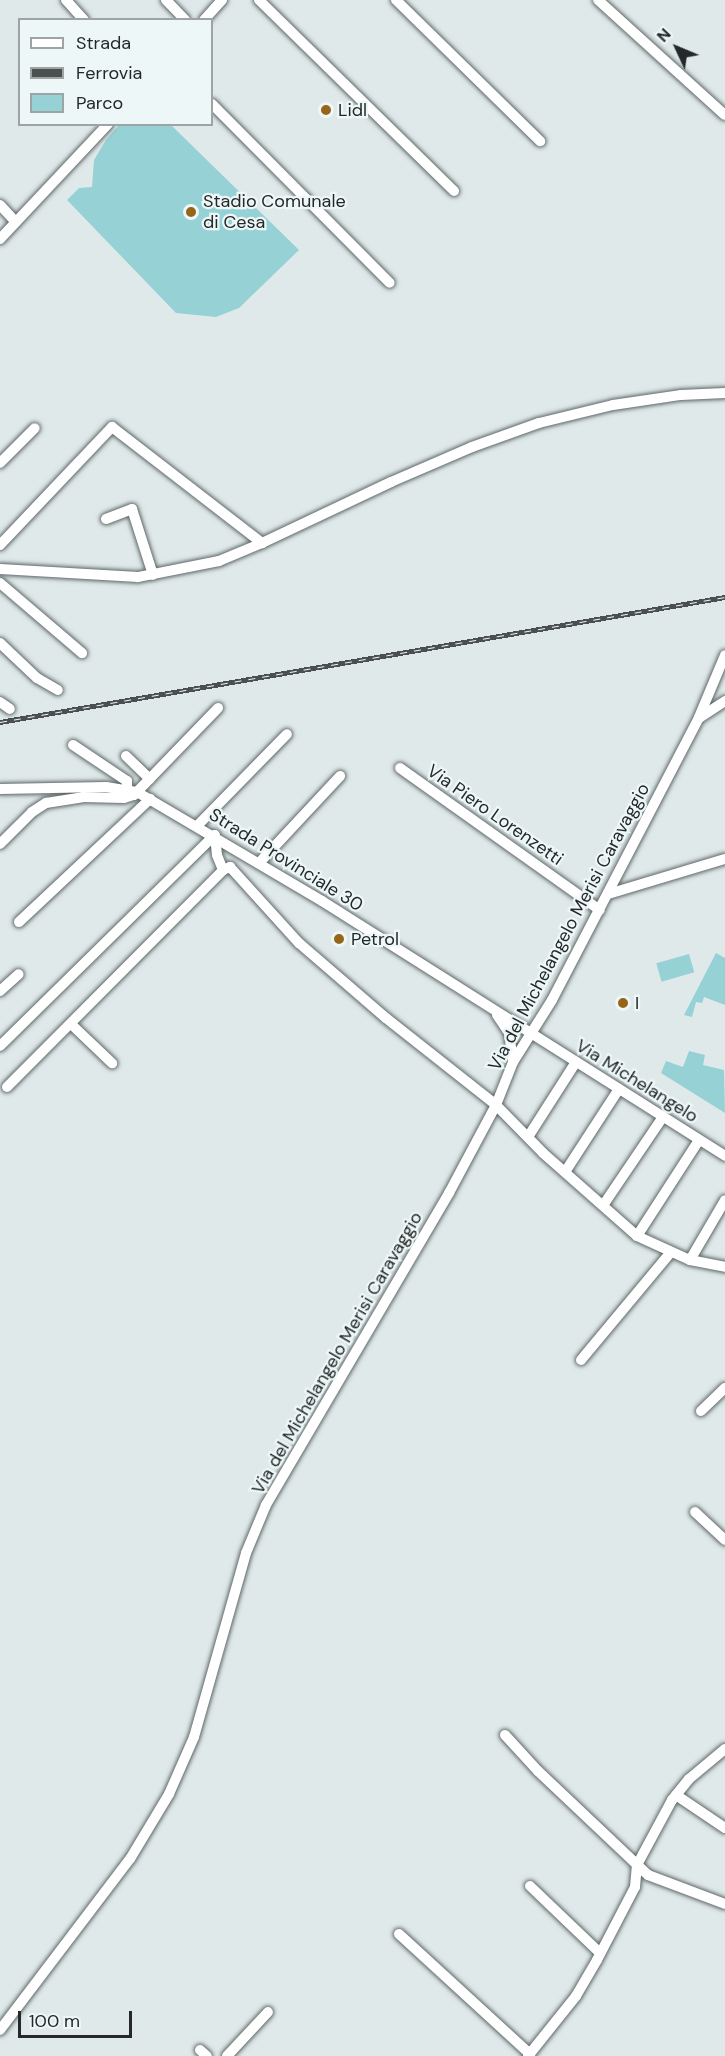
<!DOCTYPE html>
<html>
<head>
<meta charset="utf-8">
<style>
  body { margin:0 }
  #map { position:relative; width:725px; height:2056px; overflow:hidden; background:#e0e9ea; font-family:"DM Sans",sans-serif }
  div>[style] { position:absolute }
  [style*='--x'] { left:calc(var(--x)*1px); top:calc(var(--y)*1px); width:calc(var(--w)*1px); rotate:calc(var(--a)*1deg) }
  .green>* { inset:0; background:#95d1d5; transform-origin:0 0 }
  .roads { filter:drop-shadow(0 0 2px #5f6868) drop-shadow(0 0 2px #5f6868) }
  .minor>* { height:10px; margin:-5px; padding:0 5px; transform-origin:5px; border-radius:5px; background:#fff }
  .rail>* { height:4.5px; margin-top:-2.25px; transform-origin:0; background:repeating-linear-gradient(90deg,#edf7f7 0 7px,#4a4f4f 0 14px); box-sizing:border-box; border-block:2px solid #4a4f4f }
  .dots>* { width:16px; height:16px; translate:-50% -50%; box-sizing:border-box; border:3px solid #edf7f7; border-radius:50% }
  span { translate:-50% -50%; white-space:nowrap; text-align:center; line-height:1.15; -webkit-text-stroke:4.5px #edf7f7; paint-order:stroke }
  .poi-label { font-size:18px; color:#242828 }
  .left { translate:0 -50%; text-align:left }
  .street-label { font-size:18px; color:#242828 }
  .legend { position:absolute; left:18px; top:18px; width:195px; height:108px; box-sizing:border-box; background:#edf7f7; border:2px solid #9da4a4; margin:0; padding:8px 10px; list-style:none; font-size:18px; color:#242828 }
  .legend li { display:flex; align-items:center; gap:12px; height:30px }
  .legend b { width:30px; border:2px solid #9da4a4 }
  .north { position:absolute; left:647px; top:18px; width:60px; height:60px; -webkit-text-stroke:4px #edf7f7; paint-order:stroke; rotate:314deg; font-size:16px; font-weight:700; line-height:24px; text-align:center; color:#242828 }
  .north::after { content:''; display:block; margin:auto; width:21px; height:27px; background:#242828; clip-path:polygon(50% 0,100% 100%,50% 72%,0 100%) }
  .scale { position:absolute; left:18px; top:2011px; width:114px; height:27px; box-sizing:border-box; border:3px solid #242828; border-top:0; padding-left:8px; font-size:18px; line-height:21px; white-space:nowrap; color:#242828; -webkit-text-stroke:4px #edf7f7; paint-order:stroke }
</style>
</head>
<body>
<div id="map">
  <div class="green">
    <i style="clip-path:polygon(119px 125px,171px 125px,299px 250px,239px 308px,216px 317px,176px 313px,67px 200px,79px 188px,92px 187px,94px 160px,106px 140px)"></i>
    <i style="clip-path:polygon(716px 953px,725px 958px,725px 1005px,704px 997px,702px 1003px,696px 1002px,692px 1017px,684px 1015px)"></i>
    <i style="left:689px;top:954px;width:19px;height:34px;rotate:74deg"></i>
    <i style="clip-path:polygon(689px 1051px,705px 1055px,703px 1065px,724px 1070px,725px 1113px,661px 1073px,666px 1061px,683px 1067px)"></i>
  </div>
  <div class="roads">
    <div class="minor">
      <i style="--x:66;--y:0;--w:27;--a:48"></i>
      <i style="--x:166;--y:0;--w:28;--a:46"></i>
      <i style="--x:259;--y:0;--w:273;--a:44.4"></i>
      <i style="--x:396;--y:0;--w:202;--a:44.4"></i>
      <i style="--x:598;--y:0;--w:171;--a:42.2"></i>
      <i style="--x:204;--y:20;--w:27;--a:-48"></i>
      <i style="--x:212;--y:104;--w:252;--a:45.2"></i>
      <i style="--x:0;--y:205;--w:23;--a:47"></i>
      <i style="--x:0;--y:239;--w:158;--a:-46.8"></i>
      <i style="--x:0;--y:463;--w:49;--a:-45"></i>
      <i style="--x:106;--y:519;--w:28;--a:-21"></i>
      <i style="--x:132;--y:509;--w:69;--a:72.3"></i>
      <i style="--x:262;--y:543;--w:143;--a:-25.3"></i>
      <i style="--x:391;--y:482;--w:88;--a:-23.4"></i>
      <i style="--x:472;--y:447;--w:71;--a:-19.7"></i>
      <i style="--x:539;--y:423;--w:76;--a:-13.7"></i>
      <i style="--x:613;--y:405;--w:69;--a:-8.4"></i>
      <i style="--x:681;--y:395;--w:44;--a:-2.6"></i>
      <i style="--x:0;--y:545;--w:163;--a:-46.5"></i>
      <i style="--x:112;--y:427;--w:190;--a:37.7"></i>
      <i style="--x:262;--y:543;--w:47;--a:157.3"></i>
      <i style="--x:219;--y:561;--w:83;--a:168.8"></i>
      <i style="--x:138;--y:577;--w:138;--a:-176.7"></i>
      <i style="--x:0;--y:583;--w:108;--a:40.5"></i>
      <i style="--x:0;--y:643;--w:51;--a:43.4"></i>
      <i style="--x:37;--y:678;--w:24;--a:30"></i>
      <i style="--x:0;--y:702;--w:12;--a:35"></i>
      <i style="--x:699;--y:717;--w:67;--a:-67.2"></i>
      <i style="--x:73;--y:745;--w:65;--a:33.7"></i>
      <i style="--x:127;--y:781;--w:8;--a:90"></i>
      <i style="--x:126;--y:756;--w:33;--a:44"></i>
      <i style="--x:400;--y:768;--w:245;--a:35.4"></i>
      <i style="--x:0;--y:789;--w:106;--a:-1.1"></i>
      <i style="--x:106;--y:787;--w:31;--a:9"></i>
      <i style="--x:137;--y:792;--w:215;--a:30.5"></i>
      <i style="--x:322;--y:901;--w:477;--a:32.3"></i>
      <i style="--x:198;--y:825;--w:127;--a:-45.6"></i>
      <i style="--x:0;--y:844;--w:45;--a:-45"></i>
      <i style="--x:32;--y:812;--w:17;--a:-33"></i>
      <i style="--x:46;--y:803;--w:37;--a:-9"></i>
      <i style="--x:83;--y:797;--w:41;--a:1.4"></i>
      <i style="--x:124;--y:798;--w:10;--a:-17"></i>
      <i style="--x:134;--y:795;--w:121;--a:-46"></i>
      <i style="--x:259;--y:863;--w:119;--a:-47"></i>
      <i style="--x:223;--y:870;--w:8;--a:-23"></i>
      <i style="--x:230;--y:867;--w:103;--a:47.8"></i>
      <i style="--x:299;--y:943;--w:115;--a:40.8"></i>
      <i style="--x:386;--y:1018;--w:140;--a:38.3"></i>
      <i style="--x:496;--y:1105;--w:67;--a:45.6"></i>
      <i style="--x:543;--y:1153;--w:125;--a:41.4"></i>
      <i style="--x:637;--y:1236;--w:58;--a:24.4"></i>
      <i style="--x:690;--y:1260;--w:36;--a:11"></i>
      <i style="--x:608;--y:894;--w:122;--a:-16.7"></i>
      <i style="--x:19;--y:922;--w:180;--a:-43.2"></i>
      <i style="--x:0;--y:991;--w:25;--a:-42"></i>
      <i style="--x:497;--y:1015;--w:22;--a:56"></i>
      <i style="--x:509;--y:1033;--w:28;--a:82"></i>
      <i style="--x:71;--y:1024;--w:57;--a:43.6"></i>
      <i style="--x:0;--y:1046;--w:301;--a:-44.5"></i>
      <i style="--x:7;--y:1087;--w:306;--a:-45.1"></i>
      <i style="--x:223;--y:870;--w:16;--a:-112"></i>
      <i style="--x:217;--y:855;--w:20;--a:-96"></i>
      <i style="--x:528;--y:1137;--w:89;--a:-57.4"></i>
      <i style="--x:565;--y:1172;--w:99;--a:-57"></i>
      <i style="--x:604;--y:1204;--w:105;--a:-55.9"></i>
      <i style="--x:637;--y:1236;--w:114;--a:-57.1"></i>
      <i style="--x:690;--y:1260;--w:69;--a:-59.7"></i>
      <i style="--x:581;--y:1360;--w:139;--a:-50.2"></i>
      <i style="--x:701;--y:1411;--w:33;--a:-44"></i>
      <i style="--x:695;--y:1512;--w:41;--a:43"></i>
      <i style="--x:505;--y:1735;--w:49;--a:47.5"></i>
      <i style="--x:538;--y:1771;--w:151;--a:43.4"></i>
      <i style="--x:648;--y:1875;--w:82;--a:20.6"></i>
      <i style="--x:676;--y:1795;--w:59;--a:34"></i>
      <i style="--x:530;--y:1886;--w:97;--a:43.7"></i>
      <i style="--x:399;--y:1934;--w:178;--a:42.5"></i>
      <i style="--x:0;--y:2030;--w:215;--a:-52.8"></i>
      <i style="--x:130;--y:1859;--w:76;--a:-59"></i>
      <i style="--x:169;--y:1794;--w:62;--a:-66.3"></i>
      <i style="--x:194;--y:1737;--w:191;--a:-74.2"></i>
      <i style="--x:246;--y:1553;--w:52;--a:-67.4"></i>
      <i style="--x:266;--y:1505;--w:362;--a:-59.6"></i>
      <i style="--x:449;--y:1193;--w:100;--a:-61.9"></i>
      <i style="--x:496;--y:1105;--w:46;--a:-68.4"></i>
      <i style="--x:513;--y:1062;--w:73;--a:-57.8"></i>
      <i style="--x:552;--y:1000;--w:318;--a:-62.5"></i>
      <i style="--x:699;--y:718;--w:31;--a:-33"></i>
      <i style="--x:200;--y:2050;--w:9;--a:41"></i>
      <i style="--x:227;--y:2056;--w:60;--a:-47"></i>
      <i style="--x:528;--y:2056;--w:77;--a:-51.3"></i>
      <i style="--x:576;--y:1996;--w:42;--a:-59.7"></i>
      <i style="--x:597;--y:1960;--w:82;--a:-62.5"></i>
      <i style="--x:635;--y:1887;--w:22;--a:-85"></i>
      <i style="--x:637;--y:1865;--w:74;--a:-61.7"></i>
      <i style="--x:672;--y:1800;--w:27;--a:-51"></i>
      <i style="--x:689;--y:1779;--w:47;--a:-39.8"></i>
    </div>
  </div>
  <div class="rail">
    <i style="--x:0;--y:722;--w:736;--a:-9.78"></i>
  </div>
  <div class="dots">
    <i style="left:326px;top:110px;background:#966517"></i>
    <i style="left:191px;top:212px;background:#966517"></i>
    <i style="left:339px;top:939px;background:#966517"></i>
    <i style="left:623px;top:1003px;background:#966517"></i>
  </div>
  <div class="poi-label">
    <span class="left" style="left:338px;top:110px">Lidl</span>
    <span class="left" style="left:203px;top:212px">Stadio Comunale<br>di Cesa</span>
    <span class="left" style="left:351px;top:939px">Petrol</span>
    <span class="left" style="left:635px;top:1003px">I</span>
  </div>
  <div class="street-label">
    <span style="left:495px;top:815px;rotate:35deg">Via Piero Lorenzetti</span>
    <span style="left:286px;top:860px;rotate:32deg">Strada Provinciale 30</span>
    <span style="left:569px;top:927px;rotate:-62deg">Via del Michelangelo Merisi Caravaggio</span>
    <span style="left:637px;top:1081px;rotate:32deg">Via Michelangelo</span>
    <span style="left:337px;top:1353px;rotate:-60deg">Via del Michelangelo Merisi Caravaggio</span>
  </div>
  <ul class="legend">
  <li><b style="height:8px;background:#fff"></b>Strada</li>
  <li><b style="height:8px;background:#4a4f4f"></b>Ferrovia</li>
  <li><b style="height:16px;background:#95d1d5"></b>Parco</li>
  </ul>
  <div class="north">N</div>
  <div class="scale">100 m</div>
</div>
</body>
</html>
